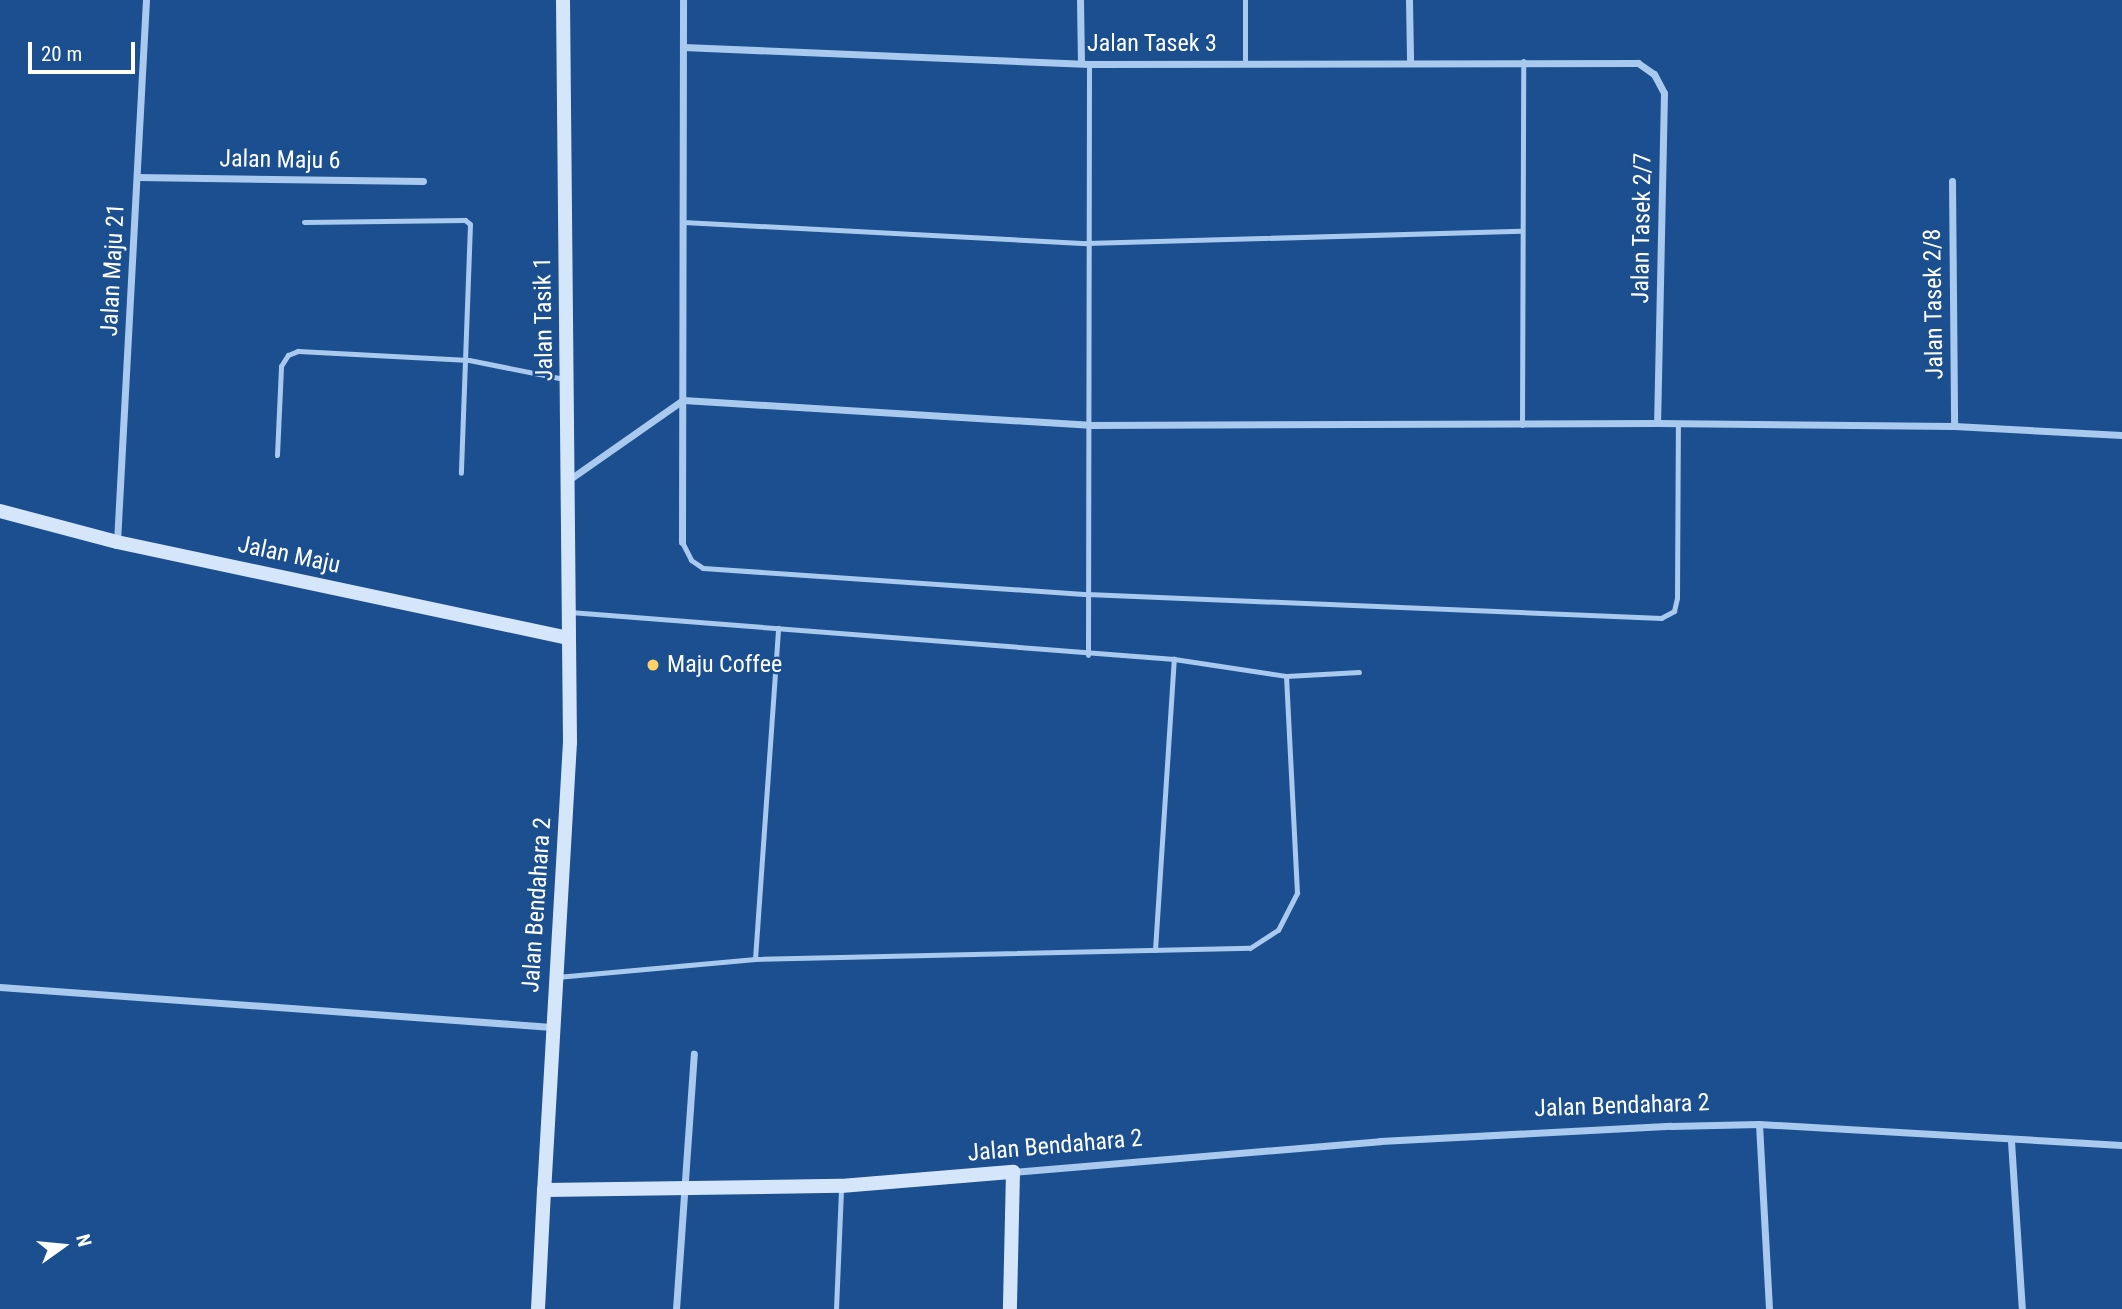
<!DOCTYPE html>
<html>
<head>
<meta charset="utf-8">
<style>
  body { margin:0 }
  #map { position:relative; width:2122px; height:1309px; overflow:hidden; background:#1b4f8f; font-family:"Roboto Condensed",sans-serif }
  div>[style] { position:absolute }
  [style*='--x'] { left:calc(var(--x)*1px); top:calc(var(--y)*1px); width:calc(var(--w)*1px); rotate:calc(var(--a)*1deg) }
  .lane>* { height:5px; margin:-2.5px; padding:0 2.5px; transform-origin:2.5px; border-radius:2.5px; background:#a9c9ee }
  .street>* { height:7px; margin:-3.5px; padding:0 3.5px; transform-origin:3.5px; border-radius:3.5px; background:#a9c9ee }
  .secondary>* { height:14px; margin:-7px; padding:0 7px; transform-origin:7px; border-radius:7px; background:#d6e6fa }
  .dots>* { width:19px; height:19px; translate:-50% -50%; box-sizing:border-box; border:4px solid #1b4f8f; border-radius:50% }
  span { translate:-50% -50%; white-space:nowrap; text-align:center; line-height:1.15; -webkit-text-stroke:5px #1b4f8f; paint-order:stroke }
  .street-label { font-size:24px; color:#fff }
  .poi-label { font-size:24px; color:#fff }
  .left { translate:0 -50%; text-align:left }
  .north { position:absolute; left:28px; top:1211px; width:70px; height:70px; -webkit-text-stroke:5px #1b4f8f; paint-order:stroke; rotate:75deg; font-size:19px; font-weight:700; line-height:28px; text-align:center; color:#fff }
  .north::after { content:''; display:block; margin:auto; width:24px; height:32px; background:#fff; clip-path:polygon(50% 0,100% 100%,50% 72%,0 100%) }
  .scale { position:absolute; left:28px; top:42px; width:107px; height:32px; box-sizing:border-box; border:4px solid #fff; border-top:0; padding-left:9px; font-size:21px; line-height:24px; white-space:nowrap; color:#fff; -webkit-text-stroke:5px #1b4f8f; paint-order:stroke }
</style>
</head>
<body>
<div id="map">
  <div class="lane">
    <i style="--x:1245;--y:64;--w:64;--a:-90"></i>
    <i style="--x:304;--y:222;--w:161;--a:-0.7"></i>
    <i style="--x:465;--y:220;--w:6;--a:39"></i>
    <i style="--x:470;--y:224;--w:249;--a:92.1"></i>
    <i style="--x:683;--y:222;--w:404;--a:3"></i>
    <i style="--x:1086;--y:243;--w:435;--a:-1.6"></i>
    <i style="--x:1522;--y:425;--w:364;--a:-89.8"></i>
    <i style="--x:277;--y:455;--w:89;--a:-87.4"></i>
    <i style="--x:281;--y:366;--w:13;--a:-58"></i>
    <i style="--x:288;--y:355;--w:11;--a:-22"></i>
    <i style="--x:298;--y:351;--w:171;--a:3"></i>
    <i style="--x:469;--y:360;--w:97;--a:11.3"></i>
    <i style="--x:682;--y:542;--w:20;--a:63"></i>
    <i style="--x:691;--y:560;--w:14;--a:34"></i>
    <i style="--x:703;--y:568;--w:385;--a:3.9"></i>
    <i style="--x:1087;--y:594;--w:575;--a:2.39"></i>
    <i style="--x:1661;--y:618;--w:15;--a:-28"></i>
    <i style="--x:1674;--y:611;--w:13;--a:-77"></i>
    <i style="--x:1677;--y:598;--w:174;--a:-89.7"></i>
    <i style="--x:570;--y:612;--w:606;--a:4.45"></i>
    <i style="--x:1174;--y:659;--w:113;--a:8.6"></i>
    <i style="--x:1286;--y:676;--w:73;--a:-3.1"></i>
    <i style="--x:1088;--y:655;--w:591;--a:-89.9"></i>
    <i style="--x:1155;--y:950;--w:292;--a:-86.3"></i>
    <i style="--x:755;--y:959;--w:332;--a:-86"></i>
    <i style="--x:557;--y:977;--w:199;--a:-5.2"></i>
    <i style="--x:755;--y:959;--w:495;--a:-1.3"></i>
    <i style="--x:1250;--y:948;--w:33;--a:-33"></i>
    <i style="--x:1278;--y:930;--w:42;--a:-62.8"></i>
    <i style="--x:1297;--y:893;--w:217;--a:-92.9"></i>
    <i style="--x:836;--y:1309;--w:120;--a:-87.6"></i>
  </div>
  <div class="street">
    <i style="--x:1080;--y:0;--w:63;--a:89.1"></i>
    <i style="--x:1409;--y:0;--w:60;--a:89"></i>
    <i style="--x:683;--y:47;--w:406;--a:2.4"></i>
    <i style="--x:1089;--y:64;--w:549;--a:-0.1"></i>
    <i style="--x:1638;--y:63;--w:19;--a:35"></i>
    <i style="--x:1654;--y:74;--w:21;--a:62"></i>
    <i style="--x:1664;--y:93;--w:330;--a:91.2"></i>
    <i style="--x:137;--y:177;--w:286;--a:0.8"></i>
    <i style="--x:1952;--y:181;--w:245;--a:89.5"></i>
    <i style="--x:570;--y:479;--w:138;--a:-35"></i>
    <i style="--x:683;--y:400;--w:407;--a:3.5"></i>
    <i style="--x:1089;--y:425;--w:568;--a:-0.2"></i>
    <i style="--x:1657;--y:423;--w:297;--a:0.6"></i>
    <i style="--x:1954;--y:426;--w:168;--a:3.1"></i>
    <i style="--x:117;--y:542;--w:543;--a:-86.94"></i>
    <i style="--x:682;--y:542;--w:542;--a:-89.89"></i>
    <i style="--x:0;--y:987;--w:553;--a:4.14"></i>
    <i style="--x:1759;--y:1124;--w:185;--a:86.9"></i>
    <i style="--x:2011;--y:1141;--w:168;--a:86.3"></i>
    <i style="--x:1013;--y:1172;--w:368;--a:-4.8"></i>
    <i style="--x:1380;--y:1141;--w:291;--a:-3"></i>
    <i style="--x:1671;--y:1126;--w:88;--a:-1.3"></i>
    <i style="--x:1759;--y:1124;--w:364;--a:3.3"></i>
    <i style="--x:676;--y:1309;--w:256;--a:-86"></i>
  </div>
  <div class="secondary">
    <i style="--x:563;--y:0;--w:742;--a:89.46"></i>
    <i style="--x:570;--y:742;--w:449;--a:93.3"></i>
    <i style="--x:544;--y:1190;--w:297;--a:-0.8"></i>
    <i style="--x:841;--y:1186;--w:173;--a:-4.7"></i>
    <i style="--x:1013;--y:1172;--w:137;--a:91.3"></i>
    <i style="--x:0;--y:511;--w:121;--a:14.8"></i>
    <i style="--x:117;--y:542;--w:462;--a:12"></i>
    <i style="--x:538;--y:1309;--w:119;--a:-87.1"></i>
  </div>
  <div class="dots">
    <i style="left:653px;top:665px;background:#ffd166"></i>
  </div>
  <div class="street-label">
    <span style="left:1152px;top:44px">Jalan Tasek 3</span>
    <span style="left:280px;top:160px;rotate:1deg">Jalan Maju 6</span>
    <span style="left:1642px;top:228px;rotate:-89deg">Jalan Tasek 2/7</span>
    <span style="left:113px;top:270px;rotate:-87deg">Jalan Maju 21</span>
    <span style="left:1934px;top:304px;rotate:-91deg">Jalan Tasek 2/8</span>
    <span style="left:544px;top:319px;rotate:-91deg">Jalan Tasik 1</span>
    <span style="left:289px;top:555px;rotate:12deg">Jalan Maju</span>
    <span style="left:537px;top:905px;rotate:-86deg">Jalan Bendahara 2</span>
    <span style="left:1622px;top:1106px;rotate:-2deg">Jalan Bendahara 2</span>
    <span style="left:1055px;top:1146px;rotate:-5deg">Jalan Bendahara 2</span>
  </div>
  <div class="poi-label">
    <span class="left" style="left:667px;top:665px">Maju Coffee</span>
  </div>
  <div class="north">N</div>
  <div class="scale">20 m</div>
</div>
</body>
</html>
